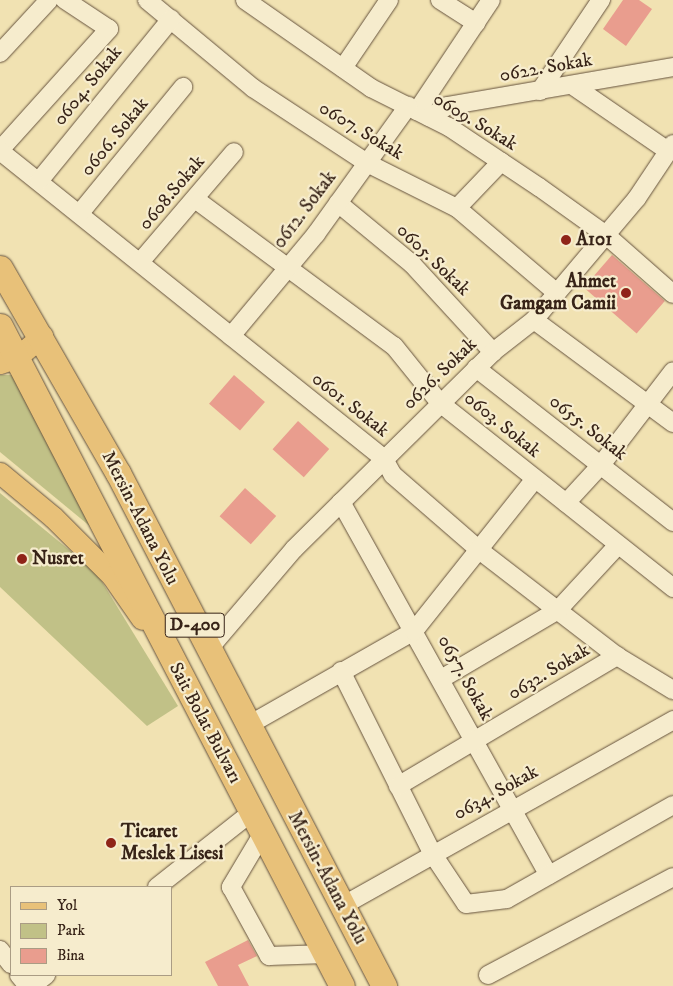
<!DOCTYPE html>
<html>
<head>
<meta charset="utf-8">
<style>
  body { margin:0 }
  #map { position:relative; width:673px; height:986px; overflow:hidden; background:#f1e2b2; font-family:"IM FELL DW Pica",serif }
  div>[style] { position:absolute }
  [style*='--x'] { left:calc(var(--x)*1px); top:calc(var(--y)*1px); width:calc(var(--w)*1px); rotate:calc(var(--a)*1deg) }
  .green>* { inset:0; background:#c1c187 }
  .building>* { inset:0; background:#e99d8e; transform-origin:0 0 }
  .roads { filter:drop-shadow(0 0 1px #66533e) drop-shadow(0 0 1px #66533e) }
  .minor>* { height:18px; margin:-9px; padding:0 9px; transform-origin:9px; border-radius:9px; background:#f6eccd }
  .major>* { height:21px; margin:-10.5px; padding:0 10.5px; transform-origin:10.5px; border-radius:10.5px; background:#e8c179 }
  .highway>* { height:25px; margin:-12.5px; padding:0 12.5px; transform-origin:12.5px; border-radius:12.5px; background:#e8c179 }
  .dots>* { width:14px; height:14px; translate:-50% -50%; box-sizing:border-box; border:2px solid #f6eccd; border-radius:50% }
  span { translate:-50% -50%; white-space:nowrap; text-align:center; line-height:1.15; -webkit-text-stroke:4.5px #f6eccd; paint-order:stroke }
  .shield-label span { padding:1px 4px; background:#f6eccd; border:1px solid; border-radius:4px; -webkit-text-stroke-width:0 }
  .shield-label { font-size:18px; color:#372317; font-weight:700 }
  .street-label { font-size:19px; color:#372317 }
  .poi-label { font-size:19px; color:#372317; font-weight:700 }
  .left { translate:0 -50%; text-align:left }
  .right { translate:-100% -50%; text-align:right }
  .legend { position:absolute; left:10px; top:886px; width:162px; height:90px; box-sizing:border-box; background:#f6eccd; border:1px solid #aa9c84; margin:0; padding:6px 9px; list-style:none; font-size:15px; color:#372317 }
  .legend li { display:flex; align-items:center; gap:10px; height:25px }
  .legend b { width:25px; border:1px solid #aa9c84 }
</style>
</head>
<body>
<div id="map">
  <div class="green">
    <i style="clip-path:polygon(0 375px,12px 375px,97px 532px,0 452px)"></i>
    <i style="clip-path:polygon(0 493px,96px 572px,178px 706px,147px 726px,0 587px)"></i>
  </div>
  <div class="building">
    <i style="clip-path:polygon(623px 0,639px 0,652px 9px,626px 46px,603px 29px)"></i>
    <i style="left:612px;top:255px;width:70px;height:43px;rotate:41deg"></i>
    <i style="left:234px;top:375px;width:41px;height:38px;rotate:41deg"></i>
    <i style="left:298px;top:421px;width:42px;height:38px;rotate:42deg"></i>
    <i style="left:245px;top:488px;width:42px;height:38px;rotate:42deg"></i>
    <i style="clip-path:polygon(248px 940px,257px 956px,238px 965px,249px 986px,218px 986px,205px 962px)"></i>
  </div>
  <div class="roads">
    <div class="minor">
      <i style="--x:147;--y:0;--w:138;--a:39.7"></i>
      <i style="--x:253;--y:88;--w:136;--a:33.3"></i>
      <i style="--x:367;--y:163;--w:101;--a:26.6"></i>
      <i style="--x:457;--y:208;--w:131;--a:40.4"></i>
      <i style="--x:245;--y:0;--w:154;--a:34.9"></i>
      <i style="--x:371;--y:88;--w:87;--a:26.6"></i>
      <i style="--x:449;--y:127;--w:108;--a:33.7"></i>
      <i style="--x:539;--y:187;--w:82;--a:35.6"></i>
      <i style="--x:606;--y:235;--w:89;--a:41.4"></i>
      <i style="--x:440;--y:0;--w:43;--a:32.6"></i>
      <i style="--x:0;--y:53;--w:72;--a:-47.2"></i>
      <i style="--x:343;--y:68;--w:82;--a:-55.9"></i>
      <i style="--x:572;--y:85;--w:116;--a:34.5"></i>
      <i style="--x:540;--y:91;--w:110;--a:-56.2"></i>
      <i style="--x:417;--y:111;--w:133;--a:-56.3"></i>
      <i style="--x:429;--y:117;--w:21;--a:-31"></i>
      <i style="--x:447;--y:106;--w:229;--a:-9.8"></i>
      <i style="--x:0;--y:150;--w:163;--a:-48"></i>
      <i style="--x:109;--y:29;--w:53;--a:-146.6"></i>
      <i style="--x:0;--y:151;--w:492;--a:38.7"></i>
      <i style="--x:384;--y:459;--w:18;--a:61"></i>
      <i style="--x:393;--y:475;--w:113;--a:41"></i>
      <i style="--x:478;--y:549;--w:175;--a:37.6"></i>
      <i style="--x:617;--y:656;--w:66;--a:31.3"></i>
      <i style="--x:39;--y:181;--w:209;--a:-50.8"></i>
      <i style="--x:195;--y:199;--w:247;--a:36.5"></i>
      <i style="--x:394;--y:346;--w:73;--a:51.1"></i>
      <i style="--x:440;--y:403;--w:298;--a:38.4"></i>
      <i style="--x:338;--y:203;--w:96;--a:39.5"></i>
      <i style="--x:412;--y:264;--w:120;--a:47.4"></i>
      <i style="--x:457;--y:208;--w:64;--a:-46.3"></i>
      <i style="--x:80;--y:213;--w:163;--a:-50.7"></i>
      <i style="--x:141;--y:261;--w:143;--a:-49.5"></i>
      <i style="--x:534;--y:320;--w:173;--a:36.5"></i>
      <i style="--x:231;--y:336;--w:133;--a:-50.2"></i>
      <i style="--x:316;--y:234;--w:158;--a:-54.3"></i>
      <i style="--x:476;--y:368;--w:250;--a:38"></i>
      <i style="--x:341;--y:502;--w:427;--a:60.9"></i>
      <i style="--x:566;--y:503;--w:52;--a:-47.4"></i>
      <i style="--x:601;--y:465;--w:118;--a:-52.5"></i>
      <i style="--x:208;--y:650;--w:133;--a:-49.6"></i>
      <i style="--x:294;--y:549;--w:280;--a:-44.7"></i>
      <i style="--x:493;--y:352;--w:52;--a:-38"></i>
      <i style="--x:534;--y:320;--w:160;--a:-49.8"></i>
      <i style="--x:637;--y:198;--w:65;--a:-56.3"></i>
      <i style="--x:341;--y:671;--w:203;--a:63.4"></i>
      <i style="--x:432;--y:853;--w:61;--a:56.3"></i>
      <i style="--x:466;--y:904;--w:41;--a:-7"></i>
      <i style="--x:507;--y:899;--w:191;--a:-29.5"></i>
      <i style="--x:441;--y:679;--w:136;--a:-30.5"></i>
      <i style="--x:558;--y:610;--w:88;--a:-47.3"></i>
      <i style="--x:247;--y:726;--w:192;--a:-29.6"></i>
      <i style="--x:414;--y:631;--w:194;--a:-51.5"></i>
      <i style="--x:398;--y:786;--w:255;--a:-30.7"></i>
      <i style="--x:263;--y:833;--w:63;--a:120.7"></i>
      <i style="--x:231;--y:887;--w:79;--a:61.2"></i>
      <i style="--x:269;--y:956;--w:57;--a:-2"></i>
      <i style="--x:157;--y:887;--w:121;--a:-38.3"></i>
      <i style="--x:342;--y:906;--w:380;--a:-29.3"></i>
      <i style="--x:0;--y:950;--w:18;--a:52"></i>
      <i style="--x:19;--y:975;--w:14;--a:51"></i>
      <i style="--x:488;--y:975;--w:209;--a:-27.9"></i>
      <i style="--x:32;--y:986;--w:18;--a:-38"></i>
    </div>
    <div class="major">
      <i style="--x:0;--y:363;--w:18;--a:-19"></i>
      <i style="--x:17;--y:357;--w:33;--a:-40"></i>
      <i style="--x:0;--y:473;--w:69;--a:39.7"></i>
      <i style="--x:53;--y:517;--w:83;--a:45"></i>
      <i style="--x:112;--y:576;--w:52;--a:55.1"></i>
    </div>
    <div class="highway">
      <i style="--x:0;--y:268;--w:237;--a:60.1"></i>
      <i style="--x:118;--y:473;--w:578;--a:62.59"></i>
      <i style="--x:0;--y:326;--w:743;--a:62.61"></i>
    </div>
  </div>
  <div class="dots">
    <i style="left:566px;top:240px;background:#8f2418"></i>
    <i style="left:626px;top:293px;background:#8f2418"></i>
    <i style="left:22px;top:559px;background:#8f2418"></i>
    <i style="left:111px;top:843px;background:#8f2418"></i>
  </div>
  <div class="shield-label">
    <span style="left:195px;top:625px">D-400</span>
  </div>
  <div class="street-label">
    <span style="left:546px;top:68px;rotate:-10deg">0622. Sokak</span>
    <span style="left:88px;top:86px;rotate:-51deg">0604. Sokak</span>
    <span style="left:475px;top:122px;rotate:31deg">0609. Sokak</span>
    <span style="left:361px;top:131px;rotate:31deg">0607. Sokak</span>
    <span style="left:115px;top:137px;rotate:-51deg">0606. Sokak</span>
    <span style="left:172px;top:193px;rotate:-50deg">0608.Sokak</span>
    <span style="left:305px;top:210px;rotate:-53deg">0612. Sokak</span>
    <span style="left:433px;top:260px;rotate:44deg">0605. Sokak</span>
    <span style="left:440px;top:374px;rotate:-44deg">0626. Sokak</span>
    <span style="left:350px;top:405px;rotate:38deg">0601. Sokak</span>
    <span style="left:502px;top:425px;rotate:39deg">0603. Sokak</span>
    <span style="left:588px;top:428px;rotate:38deg">0655. Sokak</span>
    <span style="left:140px;top:518px;rotate:63deg">Mersin-Adana Yolu</span>
    <span style="left:549px;top:672px;rotate:-31deg">0632. Sokak</span>
    <span style="left:465px;top:678px;rotate:61deg">0657. Sokak</span>
    <span style="left:205px;top:723px;rotate:62deg">Sait Bolat Bulvarı</span>
    <span style="left:496px;top:793px;rotate:-29deg">0634. Sokak</span>
    <span style="left:327px;top:878px;rotate:62deg">Mersin-Adana Yolu</span>
  </div>
  <div class="poi-label">
    <span class="left" style="left:576px;top:240px">A101</span>
    <span class="right" style="left:616px;top:293px">Ahmet<br>Gamgam Camii</span>
    <span class="left" style="left:32px;top:559px">Nusret</span>
    <span class="left" style="left:121px;top:843px">Ticaret<br>Meslek Lisesi</span>
  </div>
  <ul class="legend">
  <li><b style="height:6px;background:#e8c179"></b>Yol</li>
  <li><b style="height:14px;background:#c1c187"></b>Park</li>
  <li><b style="height:14px;background:#e99d8e"></b>Bina</li>
  </ul>
</div>
</body>
</html>
